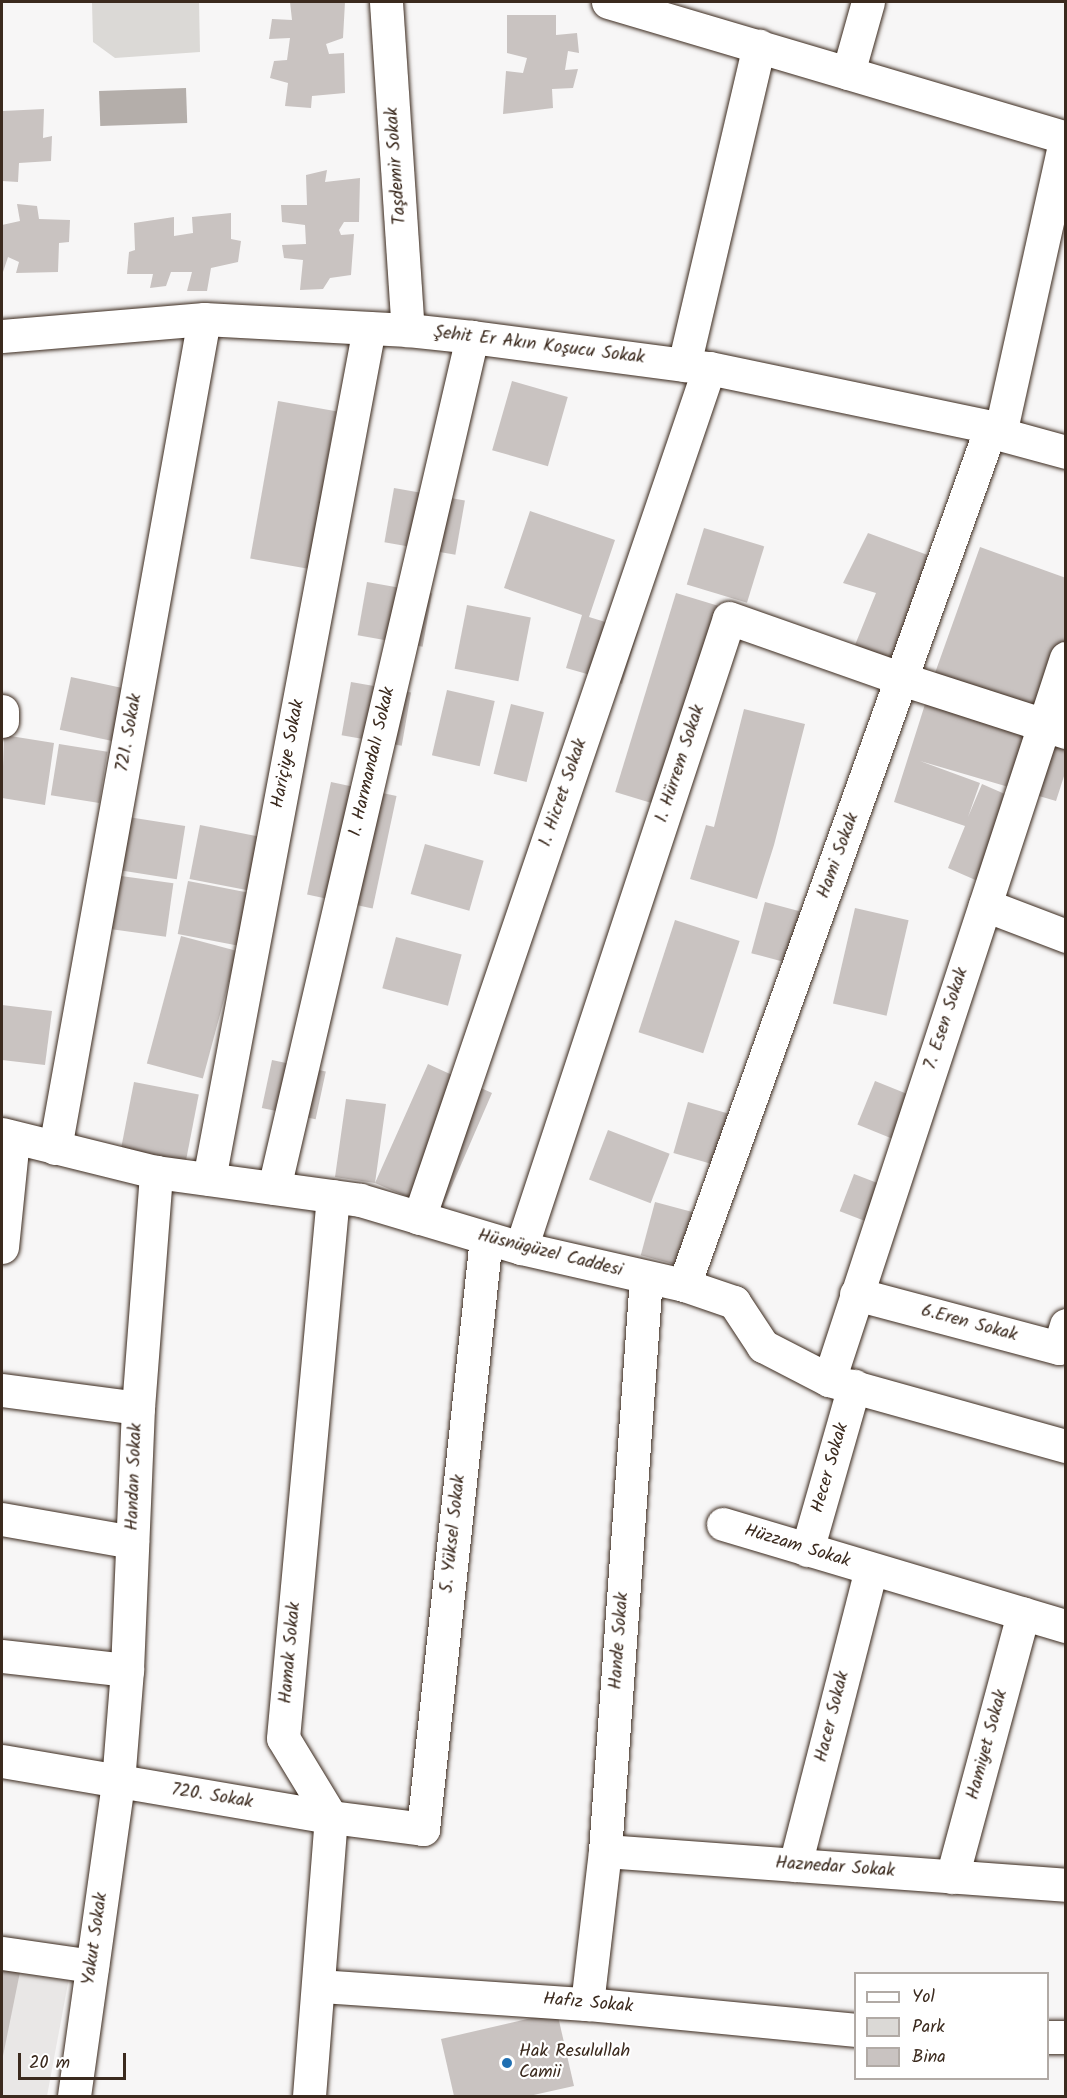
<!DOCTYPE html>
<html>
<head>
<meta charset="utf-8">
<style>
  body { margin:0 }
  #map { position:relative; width:1067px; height:2098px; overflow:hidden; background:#f7f6f6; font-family:Kalam,sans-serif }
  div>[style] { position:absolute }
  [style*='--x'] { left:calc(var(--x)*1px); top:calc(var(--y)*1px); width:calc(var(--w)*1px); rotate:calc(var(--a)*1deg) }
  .built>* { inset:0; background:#e9e7e6 }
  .green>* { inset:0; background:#dbd9d6 }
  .water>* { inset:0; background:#b4aeaa; transform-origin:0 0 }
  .building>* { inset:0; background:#c9c3c1; transform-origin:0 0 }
  .roads { filter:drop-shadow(0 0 2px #3b2a1e) drop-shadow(0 0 2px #3b2a1e) }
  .minor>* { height:33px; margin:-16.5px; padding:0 16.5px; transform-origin:16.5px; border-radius:16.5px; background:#fff }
  .dots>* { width:16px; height:16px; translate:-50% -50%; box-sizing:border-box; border:3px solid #fff; border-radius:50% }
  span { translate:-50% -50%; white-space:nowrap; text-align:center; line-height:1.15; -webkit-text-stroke:4.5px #fff; paint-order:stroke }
  .street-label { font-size:18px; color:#3b2a1e }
  .poi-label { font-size:18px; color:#3b2a1e }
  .left { translate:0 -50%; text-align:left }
  .frame { position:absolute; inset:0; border:3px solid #3b2a1e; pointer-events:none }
  .legend { position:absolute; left:854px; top:1972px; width:195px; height:108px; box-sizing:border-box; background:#fff; border:2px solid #b1aaa5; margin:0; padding:8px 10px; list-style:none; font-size:18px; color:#3b2a1e }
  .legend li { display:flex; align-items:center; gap:12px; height:30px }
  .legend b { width:30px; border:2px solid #b1aaa5 }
  .scale { position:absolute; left:18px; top:2053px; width:108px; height:27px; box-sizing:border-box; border:3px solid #3b2a1e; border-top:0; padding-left:8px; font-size:18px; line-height:21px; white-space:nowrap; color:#3b2a1e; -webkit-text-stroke:4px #fff; paint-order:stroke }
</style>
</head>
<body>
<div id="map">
  <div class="built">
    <i style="clip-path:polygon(2px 1970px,69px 1978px,47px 2096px,2px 2096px)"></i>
  </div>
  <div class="green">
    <i style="clip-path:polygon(92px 2px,199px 2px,200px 52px,115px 58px,93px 42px)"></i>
  </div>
  <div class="water">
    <i style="left:186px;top:88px;width:35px;height:87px;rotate:88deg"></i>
  </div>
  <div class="building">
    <i style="clip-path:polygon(290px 2px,345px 2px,343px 38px,326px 44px,329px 54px,344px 53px,345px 93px,312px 96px,311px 108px,285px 106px,288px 83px,270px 78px,274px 61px,287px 60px,290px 38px,269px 39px,272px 19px,292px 20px)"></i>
    <i style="clip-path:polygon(507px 15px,556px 15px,556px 35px,577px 33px,579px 53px,568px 51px,565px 70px,578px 69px,573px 88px,552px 89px,553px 108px,503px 114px,506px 71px,523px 73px,527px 58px,507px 53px)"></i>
    <i style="clip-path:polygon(44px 109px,43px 138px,52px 136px,51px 161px,19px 163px,18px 182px,2px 181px,3px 111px)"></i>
    <i style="clip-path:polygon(327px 170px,325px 182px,360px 178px,359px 222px,344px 222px,339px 230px,341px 235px,354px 234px,351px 275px,330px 278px,323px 289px,300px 290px,303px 260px,284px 258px,282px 245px,306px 244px,305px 225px,282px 222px,281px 205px,307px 205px,306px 175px)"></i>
    <i style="clip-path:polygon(17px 204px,37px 206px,39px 219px,70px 220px,69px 242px,59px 243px,58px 272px,16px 273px,19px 262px,8px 257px,2px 275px,2px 225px,20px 221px)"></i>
    <i style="clip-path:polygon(231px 213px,231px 239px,241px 241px,238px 262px,211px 268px,207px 291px,187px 291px,192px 272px,171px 272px,166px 286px,150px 288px,153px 274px,127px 274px,129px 252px,135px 250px,134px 223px,174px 217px,174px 236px,193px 233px,192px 217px)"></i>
    <i style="left:512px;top:381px;width:58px;height:72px;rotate:16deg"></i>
    <i style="left:278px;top:401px;width:59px;height:160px;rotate:10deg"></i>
    <i style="left:394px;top:488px;width:72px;height:55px;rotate:10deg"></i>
    <i style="clip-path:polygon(530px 511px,615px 540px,589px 617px,638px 632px,622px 684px,566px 668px,582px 615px,504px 588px)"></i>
    <i style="left:704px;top:528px;width:63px;height:59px;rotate:17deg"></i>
    <i style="clip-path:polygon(868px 533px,952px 564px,918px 668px,855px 645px,876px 593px,843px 583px)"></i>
    <i style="clip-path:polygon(980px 547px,1066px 578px,1066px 697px,1058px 717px,935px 673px)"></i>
    <i style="left:367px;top:582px;width:66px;height:54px;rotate:10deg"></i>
    <i style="left:676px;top:593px;width:56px;height:208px;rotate:17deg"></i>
    <i style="left:467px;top:605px;width:65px;height:65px;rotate:11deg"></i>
    <i style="left:71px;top:677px;width:56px;height:54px;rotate:12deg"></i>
    <i style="left:351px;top:682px;width:61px;height:54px;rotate:10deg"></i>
    <i style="left:447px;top:690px;width:49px;height:67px;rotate:13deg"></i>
    <i style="clip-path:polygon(927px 698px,1066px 739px,1066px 770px,1056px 801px,920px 761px,980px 783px,968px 817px,982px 784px,1030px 805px,996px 889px,948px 868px,965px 826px,894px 802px)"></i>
    <i style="left:511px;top:704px;width:34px;height:72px;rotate:14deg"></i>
    <i style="clip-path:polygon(744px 709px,805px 724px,774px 845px,757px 899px,690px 879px,706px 825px,714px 827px)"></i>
    <i style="clip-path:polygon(4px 735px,54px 743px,45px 805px,2px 798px)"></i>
    <i style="left:59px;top:744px;width:49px;height:52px;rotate:9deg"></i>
    <i style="left:331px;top:782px;width:67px;height:115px;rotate:12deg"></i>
    <i style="left:122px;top:816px;width:64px;height:54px;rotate:9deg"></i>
    <i style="left:200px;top:825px;width:62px;height:55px;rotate:11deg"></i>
    <i style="left:425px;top:844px;width:61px;height:52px;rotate:16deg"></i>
    <i style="left:114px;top:875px;width:60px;height:54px;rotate:8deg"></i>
    <i style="left:188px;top:881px;width:62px;height:54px;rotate:11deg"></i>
    <i style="left:765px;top:902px;width:60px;height:53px;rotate:15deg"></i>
    <i style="left:855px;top:908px;width:55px;height:98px;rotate:13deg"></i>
    <i style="left:675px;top:920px;width:68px;height:118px;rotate:18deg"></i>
    <i style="left:181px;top:936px;width:58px;height:132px;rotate:15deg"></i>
    <i style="left:396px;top:937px;width:68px;height:53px;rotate:15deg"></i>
    <i style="clip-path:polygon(2px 1005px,52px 1011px,45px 1065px,2px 1060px)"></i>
    <i style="left:272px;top:1060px;width:55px;height:49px;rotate:12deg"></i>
    <i style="clip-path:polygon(428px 1064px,492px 1093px,441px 1211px,375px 1183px,335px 1177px,346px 1099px,386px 1104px,375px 1183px)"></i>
    <i style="left:875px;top:1081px;width:67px;height:47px;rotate:22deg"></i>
    <i style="left:134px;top:1082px;width:66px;height:77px;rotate:11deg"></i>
    <i style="left:688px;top:1102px;width:70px;height:53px;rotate:16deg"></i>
    <i style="left:608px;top:1130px;width:66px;height:53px;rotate:21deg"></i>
    <i style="left:854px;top:1174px;width:53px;height:40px;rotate:21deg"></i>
    <i style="left:655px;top:1202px;width:61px;height:55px;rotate:15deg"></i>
    <i style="clip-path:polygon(2px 1970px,20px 1972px,3px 2056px,2px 2055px)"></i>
    <i style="clip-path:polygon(557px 2012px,574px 2086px,529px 2096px,454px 2096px,441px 2039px)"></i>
  </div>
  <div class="roads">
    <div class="minor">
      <i style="--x:386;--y:2;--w:329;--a:86.2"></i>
      <i style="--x:608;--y:2;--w:477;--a:16.5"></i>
      <i style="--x:848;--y:73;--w:74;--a:-74.3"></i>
      <i style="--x:2;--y:336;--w:203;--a:-4.8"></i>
      <i style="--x:204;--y:319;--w:204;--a:3.1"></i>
      <i style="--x:408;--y:330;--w:64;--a:6.2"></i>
      <i style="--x:472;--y:337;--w:239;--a:7.5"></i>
      <i style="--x:709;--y:368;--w:288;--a:11.8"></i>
      <i style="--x:991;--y:427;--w:11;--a:38"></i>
      <i style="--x:1000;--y:434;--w:68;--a:15.3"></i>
      <i style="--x:684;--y:365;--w:328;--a:-76.8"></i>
      <i style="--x:1000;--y:434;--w:304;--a:-77.5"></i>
      <i style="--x:2;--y:711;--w:10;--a:90"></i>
      <i style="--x:985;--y:905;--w:87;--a:20.9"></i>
      <i style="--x:2;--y:1134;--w:159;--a:13.9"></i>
      <i style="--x:156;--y:1172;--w:206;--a:7.8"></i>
      <i style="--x:360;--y:1200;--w:168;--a:16.6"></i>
      <i style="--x:521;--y:1248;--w:167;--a:12.8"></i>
      <i style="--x:684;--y:1285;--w:53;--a:18.8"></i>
      <i style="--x:734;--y:1302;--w:53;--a:56.6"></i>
      <i style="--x:763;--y:1346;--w:74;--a:27.3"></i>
      <i style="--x:829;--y:1380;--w:246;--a:15.6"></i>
      <i style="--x:55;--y:1148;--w:842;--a:-79.81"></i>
      <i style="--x:209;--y:1179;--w:866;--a:-79.35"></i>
      <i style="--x:274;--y:1188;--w:874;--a:-76.9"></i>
      <i style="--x:419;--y:1218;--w:898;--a:-71.16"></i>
      <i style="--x:2;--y:1247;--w:110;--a:-84.2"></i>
      <i style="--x:521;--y:1248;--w:663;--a:-71.73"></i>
      <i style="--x:729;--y:618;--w:183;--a:19.4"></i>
      <i style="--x:902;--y:679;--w:172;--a:17.9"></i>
      <i style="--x:684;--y:1285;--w:911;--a:-70.31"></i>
      <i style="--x:856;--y:1294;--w:210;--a:14.9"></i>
      <i style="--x:1059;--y:1348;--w:24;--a:-73"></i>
      <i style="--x:829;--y:1380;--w:760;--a:-71.83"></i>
      <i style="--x:2;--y:1390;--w:137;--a:7.5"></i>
      <i style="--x:2;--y:1519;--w:132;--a:10"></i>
      <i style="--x:723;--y:1524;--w:358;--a:16.6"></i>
      <i style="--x:807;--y:1550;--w:171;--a:-74"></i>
      <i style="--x:2;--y:1656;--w:126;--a:6.4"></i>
      <i style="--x:2;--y:1761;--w:334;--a:9.7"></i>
      <i style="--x:331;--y:1817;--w:93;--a:7.4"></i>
      <i style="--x:423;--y:1829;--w:594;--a:-83.92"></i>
      <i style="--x:605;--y:1851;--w:462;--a:4.2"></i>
      <i style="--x:795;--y:1865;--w:305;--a:-75.6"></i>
      <i style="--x:952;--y:1877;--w:273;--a:-74.9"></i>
      <i style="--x:2;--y:1953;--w:91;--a:8.2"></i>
      <i style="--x:320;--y:1986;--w:268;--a:3.9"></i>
      <i style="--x:587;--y:2004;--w:270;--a:5.5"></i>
      <i style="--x:587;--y:2004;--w:154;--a:-83.3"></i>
      <i style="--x:605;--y:1851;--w:574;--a:-85.91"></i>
      <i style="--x:1048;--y:2037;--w:18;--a:0"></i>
      <i style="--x:74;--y:2096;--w:317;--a:-82"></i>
      <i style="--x:118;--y:1782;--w:112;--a:-85.4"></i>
      <i style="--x:127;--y:1670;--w:262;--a:-87.6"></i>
      <i style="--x:138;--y:1408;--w:237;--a:-85.6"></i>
      <i style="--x:309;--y:2096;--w:280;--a:-85.5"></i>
      <i style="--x:331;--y:1817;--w:92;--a:-121.3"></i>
      <i style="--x:283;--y:1738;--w:544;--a:-84.73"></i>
    </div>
  </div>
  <div class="dots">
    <i style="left:507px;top:2063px;background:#1f6fb2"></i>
  </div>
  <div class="street-label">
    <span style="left:397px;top:166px;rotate:-94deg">Taşdemir Sokak</span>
    <span style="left:539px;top:346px;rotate:7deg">Şehit Er Akın Koşucu Sokak</span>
    <span style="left:130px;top:733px;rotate:-80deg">721. Sokak</span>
    <span style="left:289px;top:754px;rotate:-79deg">Hariçiye Sokak</span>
    <span style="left:373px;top:762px;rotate:-77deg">1. Harmandalı Sokak</span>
    <span style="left:681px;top:764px;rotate:-72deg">1. Hürrem Sokak</span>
    <span style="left:564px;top:793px;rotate:-71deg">1. Hicret Sokak</span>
    <span style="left:839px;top:856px;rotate:-70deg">Hami Sokak</span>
    <span style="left:947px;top:1019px;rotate:-72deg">7. Esen Sokak</span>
    <span style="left:550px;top:1254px;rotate:14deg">Hüsnügüzel Caddesi</span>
    <span style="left:969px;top:1324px;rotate:15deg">6.Eren Sokak</span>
    <span style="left:831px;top:1468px;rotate:-74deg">Hecer Sokak</span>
    <span style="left:135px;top:1477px;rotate:-88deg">Handan Sokak</span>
    <span style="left:454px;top:1534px;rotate:-84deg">5. Yüksel Sokak</span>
    <span style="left:797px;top:1547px;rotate:17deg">Hüzzam Sokak</span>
    <span style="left:620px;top:1641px;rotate:-86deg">Hande Sokak</span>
    <span style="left:291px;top:1653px;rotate:-85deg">Hamak Sokak</span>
    <span style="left:833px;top:1717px;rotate:-76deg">Hacer Sokak</span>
    <span style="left:988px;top:1745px;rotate:-75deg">Hamiyet Sokak</span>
    <span style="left:212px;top:1797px;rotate:9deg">720. Sokak</span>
    <span style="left:835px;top:1868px;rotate:4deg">Haznedar Sokak</span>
    <span style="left:96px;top:1939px;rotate:-82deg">Yakut Sokak</span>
    <span style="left:588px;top:2004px;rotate:5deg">Hafız Sokak</span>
  </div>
  <div class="poi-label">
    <span class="left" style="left:519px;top:2063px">Hak Resulullah<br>Camii</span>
  </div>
  <div class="frame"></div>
  <ul class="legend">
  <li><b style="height:8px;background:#fff"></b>Yol</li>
  <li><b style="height:16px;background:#dbd9d6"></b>Park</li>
  <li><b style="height:16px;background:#c9c3c1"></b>Bina</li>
  </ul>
  <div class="scale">20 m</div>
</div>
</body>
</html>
